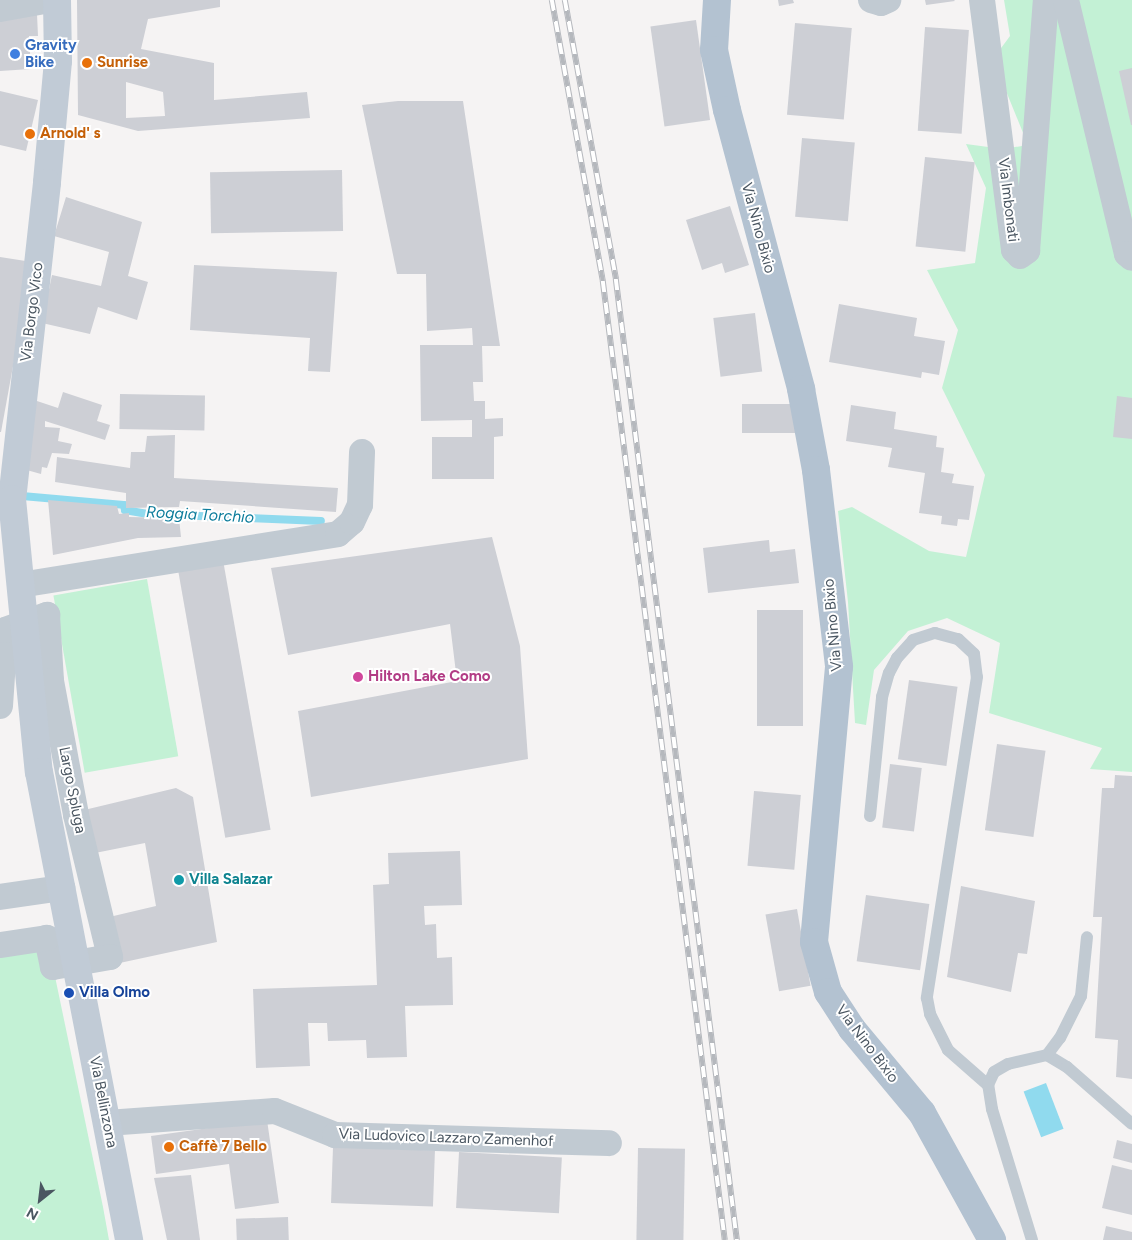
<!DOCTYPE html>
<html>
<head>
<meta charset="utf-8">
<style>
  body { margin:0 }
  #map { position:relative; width:1132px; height:1240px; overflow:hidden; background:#f5f3f3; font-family:Figtree,sans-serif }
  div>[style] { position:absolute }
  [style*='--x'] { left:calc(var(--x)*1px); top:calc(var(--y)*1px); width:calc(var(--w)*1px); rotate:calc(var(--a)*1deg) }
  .green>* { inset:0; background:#c3f1d5; transform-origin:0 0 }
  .water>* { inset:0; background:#90daee; transform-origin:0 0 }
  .stream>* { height:8px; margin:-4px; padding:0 4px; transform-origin:4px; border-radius:4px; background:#90daee }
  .building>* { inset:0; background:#cdcfd5; transform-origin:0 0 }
  .service>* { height:12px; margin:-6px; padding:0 6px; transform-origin:6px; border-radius:6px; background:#c1cad2 }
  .minor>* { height:26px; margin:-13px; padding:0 13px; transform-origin:13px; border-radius:13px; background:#c1cad2 }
  .secondary>* { height:28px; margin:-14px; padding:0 14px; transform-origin:14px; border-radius:14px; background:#c1cbd6 }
  .primary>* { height:28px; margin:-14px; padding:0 14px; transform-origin:14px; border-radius:14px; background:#b3c2d1 }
  .rail>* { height:5.5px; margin-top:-2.75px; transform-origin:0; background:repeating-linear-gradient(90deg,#fff 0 11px,#b5b8bd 0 22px); box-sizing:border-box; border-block:1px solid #b5b8bd }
  .dots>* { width:14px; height:14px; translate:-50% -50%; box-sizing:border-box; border:2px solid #fff; border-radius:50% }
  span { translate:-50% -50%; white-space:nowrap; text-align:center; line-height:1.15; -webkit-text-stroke:4px #fff; paint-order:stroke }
  .shop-label { font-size:15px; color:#366cbe; font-weight:700 }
  .left { translate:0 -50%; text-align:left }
  .food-label { font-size:15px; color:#c56008; font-weight:700 }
  .street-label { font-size:15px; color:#4a5661 }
  .hotel-label { font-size:15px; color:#b23c85; font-weight:700 }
  .culture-label { font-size:15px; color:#0d838f; font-weight:700 }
  .transit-label { font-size:15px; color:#164399; font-weight:700 }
  .water-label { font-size:16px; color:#0c7c9b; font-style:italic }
  .north { position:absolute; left:15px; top:1175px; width:50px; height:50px; -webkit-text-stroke:4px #fff; paint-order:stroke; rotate:209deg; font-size:14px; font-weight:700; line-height:20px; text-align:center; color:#4a5661 }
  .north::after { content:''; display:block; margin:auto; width:18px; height:22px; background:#4a5661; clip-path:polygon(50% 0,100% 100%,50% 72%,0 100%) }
</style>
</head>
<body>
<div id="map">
  <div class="green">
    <i style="clip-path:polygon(1004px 0,1132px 0,1132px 772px,1090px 769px,1102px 748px,989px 713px,1000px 643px,947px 618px,908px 631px,874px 670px,866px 725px,855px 723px,848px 602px,838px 511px,852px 507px,929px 551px,966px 557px,985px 475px,942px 388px,958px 330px,927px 270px,975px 263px,986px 188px,966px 144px,1003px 149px,1028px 145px,993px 59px,1010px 36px)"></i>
    <i style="left:147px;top:579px;width:180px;height:95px;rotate:80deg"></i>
    <i style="clip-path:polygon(47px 938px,103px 1207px,109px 1240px,0 1240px,0 946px)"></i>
  </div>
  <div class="water">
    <i style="left:1046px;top:1083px;width:49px;height:24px;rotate:69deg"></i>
  </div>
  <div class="stream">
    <i style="--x:22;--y:496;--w:102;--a:5"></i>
    <i style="--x:124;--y:505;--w:5;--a:79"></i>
    <i style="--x:125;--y:510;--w:23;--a:10"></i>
    <i style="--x:148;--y:514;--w:173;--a:2.3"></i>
  </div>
  <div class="building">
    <i style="clip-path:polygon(evenodd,77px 0,220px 0,220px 7px,148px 19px,141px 49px,214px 63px,214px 100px,307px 92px,310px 118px,138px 131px,78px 115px,77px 0,126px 82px,163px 92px,165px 116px,126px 118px,126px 82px)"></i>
    <i style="clip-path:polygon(778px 0,793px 0,794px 3px,779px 6px)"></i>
    <i style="clip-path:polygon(925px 0,954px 0,955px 1px,926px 5px)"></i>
    <i style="clip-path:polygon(37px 14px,38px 36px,29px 36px,31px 69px,0 71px,0 15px)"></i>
    <i style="left:696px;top:20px;width:101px;height:46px;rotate:82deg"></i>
    <i style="left:795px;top:23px;width:57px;height:92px;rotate:5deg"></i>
    <i style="left:925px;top:27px;width:44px;height:104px;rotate:4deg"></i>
    <i style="clip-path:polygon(1132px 68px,1132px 125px,1131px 125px,1119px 71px)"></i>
    <i style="clip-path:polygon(0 91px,38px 100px,26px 151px,0 145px)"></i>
    <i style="clip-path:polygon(398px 101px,463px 101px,500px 346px,482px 346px,483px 382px,473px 382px,474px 401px,485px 401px,485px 419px,503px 418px,503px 436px,494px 437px,494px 479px,432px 479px,432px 437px,472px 437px,472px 420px,421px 421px,420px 345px,473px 345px,472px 328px,427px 331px,426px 274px,397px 274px,362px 105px)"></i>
    <i style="left:802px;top:138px;width:53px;height:79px;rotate:5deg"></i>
    <i style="left:925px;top:157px;width:50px;height:90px;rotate:6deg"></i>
    <i style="left:342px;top:170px;width:61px;height:132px;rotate:89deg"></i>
    <i style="clip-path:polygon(66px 197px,142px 222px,128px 276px,148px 282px,137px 320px,98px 307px,90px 334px,42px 323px,52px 275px,101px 286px,109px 252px,54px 236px)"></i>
    <i style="clip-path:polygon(730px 206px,749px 265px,725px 273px,722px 263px,702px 270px,686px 220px)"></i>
    <i style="clip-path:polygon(0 257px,32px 262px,1px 432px,0 432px)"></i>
    <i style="clip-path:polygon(194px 265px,337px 272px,330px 372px,308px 371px,310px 338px,190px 330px)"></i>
    <i style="clip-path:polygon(839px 304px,917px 318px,914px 336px,945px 341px,939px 375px,922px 372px,921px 378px,829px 362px)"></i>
    <i style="left:755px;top:313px;width:59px;height:42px;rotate:83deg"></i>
    <i style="clip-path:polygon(63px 392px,102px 405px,97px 421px,110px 425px,105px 440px,45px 421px,45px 427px,60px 428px,58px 441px,72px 444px,69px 454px,52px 453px,47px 468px,42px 467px,41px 474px,23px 469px,34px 400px,58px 408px)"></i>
    <i style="left:120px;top:394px;width:85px;height:35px;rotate:1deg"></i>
    <i style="clip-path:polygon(1117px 396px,1132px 398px,1132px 439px,1113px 437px)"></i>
    <i style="left:797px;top:404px;width:29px;height:55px;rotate:90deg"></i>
    <i style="clip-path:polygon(851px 405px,896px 412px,894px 429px,937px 436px,936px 447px,944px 448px,941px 472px,954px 474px,952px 483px,974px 486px,969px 520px,958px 519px,957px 526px,941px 524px,942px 516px,919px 513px,925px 473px,888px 467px,892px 448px,846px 441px)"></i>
    <i style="clip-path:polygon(175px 435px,174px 478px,338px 488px,336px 512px,180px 501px,179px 507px,126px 508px,126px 493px,55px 482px,57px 457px,130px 468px,131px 452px,145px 452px,147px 436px)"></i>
    <i style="clip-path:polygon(48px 500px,117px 506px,119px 514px,129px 513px,129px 517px,179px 518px,181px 537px,138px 538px,53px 555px)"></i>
    <i style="clip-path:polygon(492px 537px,520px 646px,528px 759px,311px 797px,298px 711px,457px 681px,450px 624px,288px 655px,271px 568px)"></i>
    <i style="clip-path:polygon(769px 540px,770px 552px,795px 549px,799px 583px,708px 593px,703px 548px)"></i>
    <i style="left:223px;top:560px;width:274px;height:46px;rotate:80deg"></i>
    <i style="left:757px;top:610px;width:46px;height:116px"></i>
    <i style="left:909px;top:680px;width:49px;height:80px;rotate:8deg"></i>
    <i style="left:997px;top:744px;width:49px;height:87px;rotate:8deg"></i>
    <i style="left:890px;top:764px;width:32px;height:64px;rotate:7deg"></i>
    <i style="clip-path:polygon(1115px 775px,1132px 776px,1132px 1079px,1116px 1077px,1118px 1040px,1095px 1038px,1102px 917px,1093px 917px,1102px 788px,1114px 788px)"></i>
    <i style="clip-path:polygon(176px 788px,193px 797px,217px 942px,115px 964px,105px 918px,156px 906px,145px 843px,90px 854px,80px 811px)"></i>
    <i style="left:754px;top:791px;width:47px;height:75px;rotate:5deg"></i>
    <i style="clip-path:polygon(460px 851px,462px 905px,424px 906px,425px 925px,436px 924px,437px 958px,452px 957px,453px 1005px,405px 1006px,407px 1057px,367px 1058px,366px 1040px,328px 1041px,327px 1023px,308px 1023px,310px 1066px,256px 1068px,253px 989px,377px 985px,373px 885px,389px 884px,388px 853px)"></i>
    <i style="clip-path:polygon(961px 886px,1035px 901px,1027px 954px,1018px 953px,1011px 992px,947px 977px)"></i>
    <i style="left:866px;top:895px;width:64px;height:67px;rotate:8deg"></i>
    <i style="left:797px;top:909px;width:78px;height:32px;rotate:80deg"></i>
    <i style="clip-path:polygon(267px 1120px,279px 1203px,235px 1209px,229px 1164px,156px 1174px,151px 1136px)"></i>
    <i style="clip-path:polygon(1117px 1140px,1132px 1144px,1132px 1163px,1113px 1158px)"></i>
    <i style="left:333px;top:1147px;width:102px;height:56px;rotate:2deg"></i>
    <i style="left:638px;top:1148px;width:47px;height:92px;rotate:1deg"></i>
    <i style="left:459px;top:1152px;width:103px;height:56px;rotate:3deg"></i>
    <i style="clip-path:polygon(1112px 1165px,1132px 1170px,1132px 1215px,1102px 1208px)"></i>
    <i style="clip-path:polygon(191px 1175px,200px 1240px,167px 1240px,154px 1178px)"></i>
    <i style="left:288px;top:1217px;width:23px;height:52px;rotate:88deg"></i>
    <i style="clip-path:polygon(1106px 1226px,1132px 1232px,1132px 1240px,1103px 1240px)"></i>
  </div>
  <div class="service">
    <i style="--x:870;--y:816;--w:120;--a:-84.2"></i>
    <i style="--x:882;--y:697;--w:25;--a:-74"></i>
    <i style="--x:889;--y:673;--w:17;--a:-62"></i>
    <i style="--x:897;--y:658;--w:24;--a:-48"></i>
    <i style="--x:913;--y:640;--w:23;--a:-18"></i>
    <i style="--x:935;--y:633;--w:24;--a:15"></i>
    <i style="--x:958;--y:639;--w:22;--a:43"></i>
    <i style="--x:974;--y:654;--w:23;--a:83"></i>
    <i style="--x:977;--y:677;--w:325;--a:98.9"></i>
    <i style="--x:927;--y:998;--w:16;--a:79"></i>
    <i style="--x:930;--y:1014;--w:40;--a:63.4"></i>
    <i style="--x:948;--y:1050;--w:53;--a:41.2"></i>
    <i style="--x:1047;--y:1055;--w:23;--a:31"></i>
    <i style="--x:1067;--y:1067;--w:86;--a:41.2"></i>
    <i style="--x:1032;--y:1240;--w:137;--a:-107"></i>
    <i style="--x:992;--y:1109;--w:24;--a:-99"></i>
    <i style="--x:988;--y:1085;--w:14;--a:-65"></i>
    <i style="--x:994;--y:1072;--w:16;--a:-30"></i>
    <i style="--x:1008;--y:1064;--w:40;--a:-13"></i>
    <i style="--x:1047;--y:1055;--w:21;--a:-53"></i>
    <i style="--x:1060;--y:1038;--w:47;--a:-63.4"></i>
    <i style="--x:1081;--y:996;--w:59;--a:-84.2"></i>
  </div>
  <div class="minor">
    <i style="--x:871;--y:0;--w:10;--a:17"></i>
    <i style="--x:881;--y:3;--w:8;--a:-23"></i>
    <i style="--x:982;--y:0;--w:252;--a:82.7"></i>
    <i style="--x:1014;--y:250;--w:8;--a:45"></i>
    <i style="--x:1020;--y:256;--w:9;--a:-36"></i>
    <i style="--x:1027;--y:251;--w:252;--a:-85.7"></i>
    <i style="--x:1066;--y:0;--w:261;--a:76.5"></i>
    <i style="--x:1127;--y:254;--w:6;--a:39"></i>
    <i style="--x:0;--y:9;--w:51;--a:-10.2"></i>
    <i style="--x:20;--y:585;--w:322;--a:-9.1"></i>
    <i style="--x:338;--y:534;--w:18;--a:-41"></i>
    <i style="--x:352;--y:522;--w:19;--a:-65"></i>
    <i style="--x:360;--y:505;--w:53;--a:-87.8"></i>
    <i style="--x:0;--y:706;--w:76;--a:-86.2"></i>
    <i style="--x:5;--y:630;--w:45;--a:-19.7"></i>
    <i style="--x:47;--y:615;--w:66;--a:86.5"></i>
    <i style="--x:51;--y:681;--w:136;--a:79.4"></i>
    <i style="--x:76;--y:815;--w:146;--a:76.5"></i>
    <i style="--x:110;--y:957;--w:58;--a:170"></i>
    <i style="--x:53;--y:967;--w:30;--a:-102"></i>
    <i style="--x:47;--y:938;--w:48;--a:171.5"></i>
    <i style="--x:0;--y:897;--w:63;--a:-8.3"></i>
    <i style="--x:107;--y:1123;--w:168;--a:-4.1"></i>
    <i style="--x:275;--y:1111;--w:65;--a:21.8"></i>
    <i style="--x:335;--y:1135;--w:274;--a:1.7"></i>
  </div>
  <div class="secondary">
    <i style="--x:57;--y:0;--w:61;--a:89.1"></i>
    <i style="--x:58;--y:61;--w:122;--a:95.2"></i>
    <i style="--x:47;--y:183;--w:318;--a:96.3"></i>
    <i style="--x:12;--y:499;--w:274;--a:84.4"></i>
    <i style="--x:39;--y:772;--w:477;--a:79.1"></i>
  </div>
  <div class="primary">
    <i style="--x:717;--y:0;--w:50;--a:93.4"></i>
    <i style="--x:714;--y:50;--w:61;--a:77.8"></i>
    <i style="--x:727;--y:110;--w:289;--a:75.1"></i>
    <i style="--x:801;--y:389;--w:82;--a:79.5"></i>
    <i style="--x:816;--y:470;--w:198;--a:83.3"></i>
    <i style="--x:839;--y:667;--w:276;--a:95.2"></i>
    <i style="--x:814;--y:942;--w:52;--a:74.4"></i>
    <i style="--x:828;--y:992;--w:44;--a:57"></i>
    <i style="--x:852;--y:1029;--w:109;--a:50.2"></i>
    <i style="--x:922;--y:1113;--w:145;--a:61.1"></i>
  </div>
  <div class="rail">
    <i style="--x:552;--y:0;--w:286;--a:79.7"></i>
    <i style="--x:603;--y:281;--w:967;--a:82.75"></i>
    <i style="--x:565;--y:0;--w:284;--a:79.6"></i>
    <i style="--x:616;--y:279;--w:969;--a:82.82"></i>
  </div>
  <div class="dots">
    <i style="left:15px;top:54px;background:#3f7fe0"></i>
    <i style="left:87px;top:63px;background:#e8710a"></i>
    <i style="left:30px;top:134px;background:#e8710a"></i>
    <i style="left:358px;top:677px;background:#d1479c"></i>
    <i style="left:179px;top:880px;background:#0f9aa8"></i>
    <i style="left:69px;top:993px;background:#1a4fb4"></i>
    <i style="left:169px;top:1147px;background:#e8710a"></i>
  </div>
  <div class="shop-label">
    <span class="left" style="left:25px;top:54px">Gravity<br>Bike</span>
  </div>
  <div class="food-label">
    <span class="left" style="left:97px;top:63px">Sunrise</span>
    <span class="left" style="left:40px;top:134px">Arnold' s</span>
    <span class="left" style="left:179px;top:1147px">Caffè 7 Bello</span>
  </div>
  <div class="street-label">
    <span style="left:1008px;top:200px;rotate:83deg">Via Imbonati</span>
    <span style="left:758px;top:228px;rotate:75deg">Via Nino Bixio</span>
    <span style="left:32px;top:312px;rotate:-83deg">Via Borgo Vico</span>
    <span style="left:833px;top:625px;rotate:-95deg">Via Nino Bixio</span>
    <span style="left:72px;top:790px;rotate:79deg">Largo Spluga</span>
    <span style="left:867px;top:1044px;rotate:53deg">Via Nino Bixio</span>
    <span style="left:103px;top:1102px;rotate:79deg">Via Bellinzona</span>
    <span style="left:446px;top:1138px;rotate:2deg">Via Ludovico Lazzaro Zamenhof</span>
  </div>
  <div class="hotel-label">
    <span class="left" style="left:368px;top:677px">Hilton Lake Como</span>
  </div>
  <div class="culture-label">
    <span class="left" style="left:189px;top:880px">Villa Salazar</span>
  </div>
  <div class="transit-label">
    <span class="left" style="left:79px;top:993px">Villa Olmo</span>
  </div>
  <div class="water-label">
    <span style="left:200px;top:515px;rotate:3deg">Roggia Torchio</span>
  </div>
  <div class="north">N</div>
</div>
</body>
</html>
